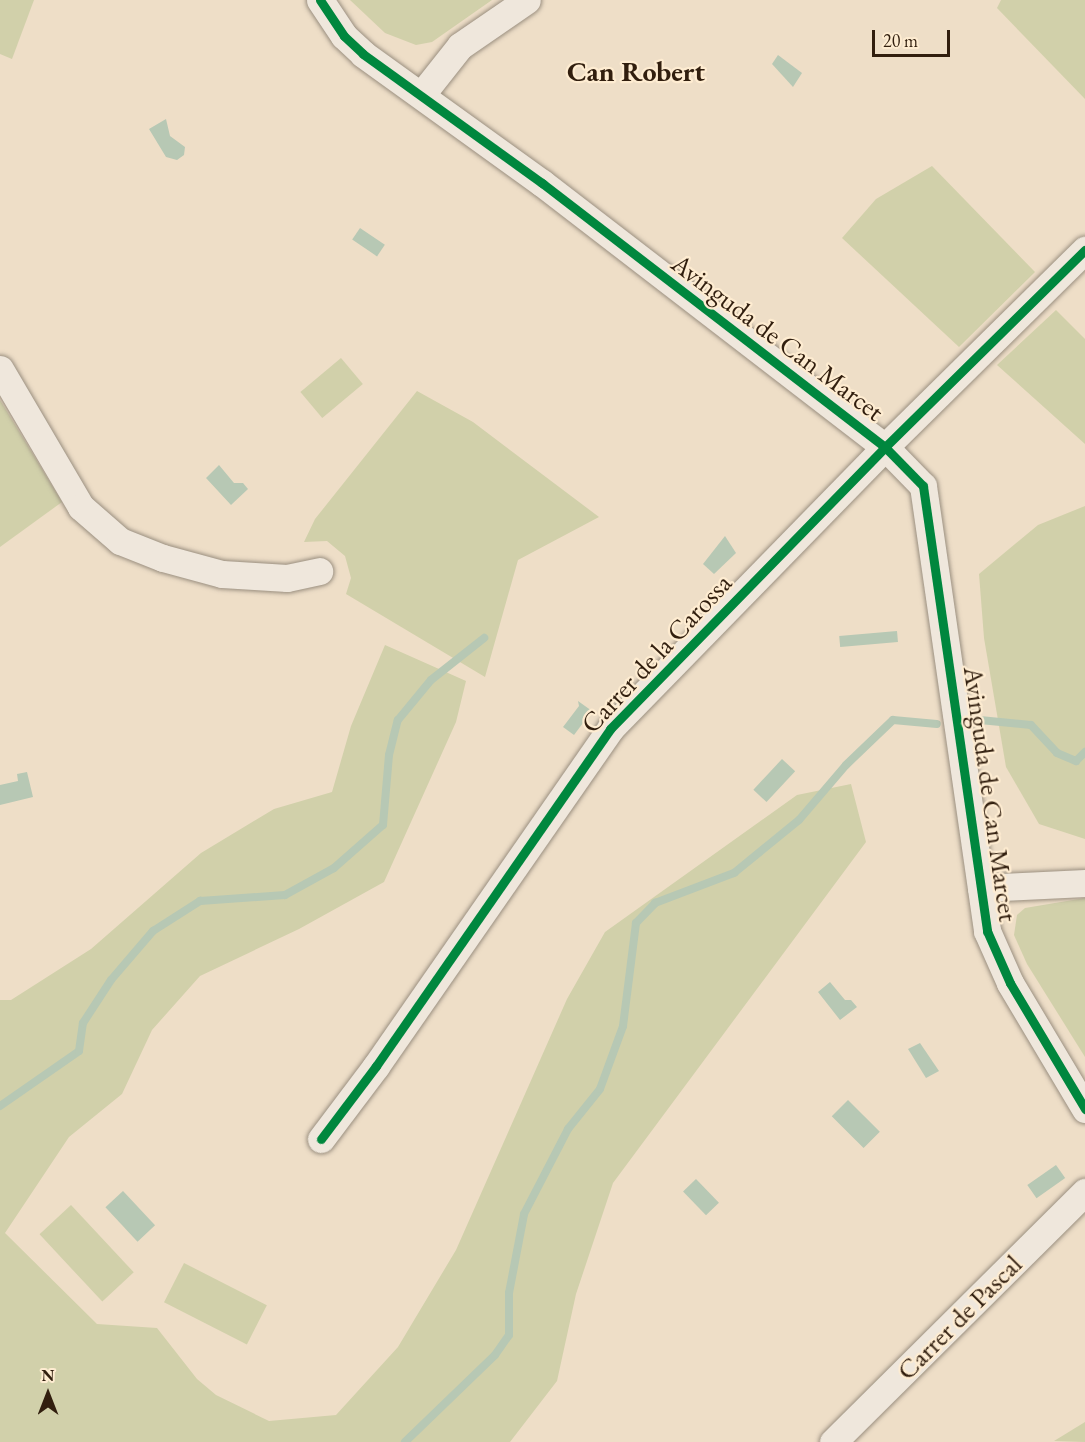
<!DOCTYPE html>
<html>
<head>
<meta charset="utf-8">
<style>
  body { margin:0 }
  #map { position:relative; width:1085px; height:1442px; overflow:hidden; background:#eedec7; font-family:"EB Garamond",serif }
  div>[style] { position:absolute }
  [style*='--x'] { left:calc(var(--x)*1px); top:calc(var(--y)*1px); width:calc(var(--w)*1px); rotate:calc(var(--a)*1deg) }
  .green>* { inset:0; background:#d1d0aa; transform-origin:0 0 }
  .water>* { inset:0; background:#b7c8b4; transform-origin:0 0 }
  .stream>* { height:8px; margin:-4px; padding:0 4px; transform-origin:4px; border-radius:4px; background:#b7c8b4 }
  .roads { filter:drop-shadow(0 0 2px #9a8f80) drop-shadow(0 0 2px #9a8f80) }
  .street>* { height:27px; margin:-13.5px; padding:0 13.5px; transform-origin:13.5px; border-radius:13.5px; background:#efe7dc }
  .cycleway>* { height:9px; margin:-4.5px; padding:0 4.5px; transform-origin:4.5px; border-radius:4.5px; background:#00873e }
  span { translate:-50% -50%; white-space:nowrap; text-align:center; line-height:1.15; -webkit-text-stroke:4.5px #feecd1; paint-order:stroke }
  .street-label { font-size:27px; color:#311e0e }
  .neighbourhood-label { font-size:28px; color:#311e0e; font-weight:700 }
  .north { position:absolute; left:18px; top:1364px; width:60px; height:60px; -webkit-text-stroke:4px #feecd1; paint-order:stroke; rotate:0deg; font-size:16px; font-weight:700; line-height:24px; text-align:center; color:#311e0e }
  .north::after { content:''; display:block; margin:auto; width:21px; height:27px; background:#311e0e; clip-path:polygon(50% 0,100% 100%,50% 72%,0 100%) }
  .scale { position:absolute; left:872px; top:30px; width:78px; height:27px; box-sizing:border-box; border:3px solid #311e0e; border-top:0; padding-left:8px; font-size:18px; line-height:21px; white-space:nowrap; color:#311e0e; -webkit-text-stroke:4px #feecd1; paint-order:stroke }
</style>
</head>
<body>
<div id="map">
  <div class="green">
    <i style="clip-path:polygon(0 0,34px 0,12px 59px,0 54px)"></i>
    <i style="clip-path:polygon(350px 0,492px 0,432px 42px,416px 45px,385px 33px)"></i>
    <i style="clip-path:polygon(1001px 0,1085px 0,1085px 99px,997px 8px)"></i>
    <i style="clip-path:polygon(932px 166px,1035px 272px,959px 347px,842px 238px,876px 199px)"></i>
    <i style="clip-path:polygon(1056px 310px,1085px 339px,1085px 444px,997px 365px)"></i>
    <i style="left:341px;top:358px;width:34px;height:53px;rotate:50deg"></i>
    <i style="clip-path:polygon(417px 391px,473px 422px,599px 517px,518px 560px,485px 677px,346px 594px,351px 578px,345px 556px,327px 541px,304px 542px,315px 519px)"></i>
    <i style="clip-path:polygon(0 400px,62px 502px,0 547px)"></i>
    <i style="clip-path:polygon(1085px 506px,1085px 839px,1039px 824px,1006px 767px,984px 638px,979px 574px,1038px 525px)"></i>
    <i style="clip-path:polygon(385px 645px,466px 681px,456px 722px,384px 882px,299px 929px,200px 976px,152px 1030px,122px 1094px,69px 1137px,5px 1233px,97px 1324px,157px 1328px,197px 1379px,216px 1395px,269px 1421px,336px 1415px,398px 1347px,456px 1250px,567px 999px,605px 932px,797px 795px,851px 784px,866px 842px,613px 1183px,576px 1294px,557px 1381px,510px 1442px,0 1442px,0 1000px,11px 1000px,91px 949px,201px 853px,274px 809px,332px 792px,351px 726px)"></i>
    <i style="clip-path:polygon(1085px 898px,1085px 1057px,1027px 964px,1014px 935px,1017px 915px,1025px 908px)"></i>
    <i style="left:71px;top:1205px;width:92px;height:43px;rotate:47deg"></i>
    <i style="left:184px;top:1263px;width:93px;height:44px;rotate:27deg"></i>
    <i style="clip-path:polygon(1085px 1422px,1085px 1442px,1054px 1441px)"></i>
  </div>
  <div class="water">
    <i style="clip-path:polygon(778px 55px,802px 73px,793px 87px,772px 64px)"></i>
    <i style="clip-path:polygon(166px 119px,170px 136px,185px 147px,184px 155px,177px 160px,166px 157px,149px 129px)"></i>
    <i style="left:360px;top:228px;width:30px;height:14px;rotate:34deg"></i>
    <i style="clip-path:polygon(219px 465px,234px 483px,243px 483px,248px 489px,231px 505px,206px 478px)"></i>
    <i style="clip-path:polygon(725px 536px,736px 553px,714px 574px,703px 564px)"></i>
    <i style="left:897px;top:631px;width:11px;height:58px;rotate:85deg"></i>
    <i style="clip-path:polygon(578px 701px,592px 711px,574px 735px,563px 727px,579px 706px)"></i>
    <i style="left:782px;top:759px;width:18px;height:42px;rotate:43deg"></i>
    <i style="clip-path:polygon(27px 772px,33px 797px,0 805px,0 785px,18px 781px,17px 774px)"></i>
    <i style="clip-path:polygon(830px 982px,845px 1000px,851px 1000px,857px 1007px,840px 1020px,818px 992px)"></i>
    <i style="clip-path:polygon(920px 1043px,939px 1071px,926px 1078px,908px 1049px)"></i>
    <i style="left:848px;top:1100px;width:45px;height:23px;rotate:45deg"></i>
    <i style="left:1056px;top:1165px;width:16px;height:35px;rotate:55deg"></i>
    <i style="left:696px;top:1179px;width:33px;height:18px;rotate:46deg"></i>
    <i style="left:123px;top:1191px;width:47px;height:24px;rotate:47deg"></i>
  </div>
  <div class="stream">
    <i style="--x:980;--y:720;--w:51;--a:5.6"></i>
    <i style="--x:1031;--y:725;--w:38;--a:47"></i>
    <i style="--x:1057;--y:753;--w:21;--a:23"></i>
    <i style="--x:1076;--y:761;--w:13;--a:-45"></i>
    <i style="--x:0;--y:1106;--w:96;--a:-34.8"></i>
    <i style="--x:79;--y:1051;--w:28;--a:-82"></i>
    <i style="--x:83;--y:1023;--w:51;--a:-56.9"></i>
    <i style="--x:111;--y:980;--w:65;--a:-49.4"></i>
    <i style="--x:153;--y:931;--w:56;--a:-32.6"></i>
    <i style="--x:200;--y:901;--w:85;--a:-4"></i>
    <i style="--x:285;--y:895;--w:56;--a:-28.9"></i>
    <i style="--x:334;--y:868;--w:65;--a:-41.3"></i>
    <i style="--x:383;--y:825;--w:70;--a:-85.1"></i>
    <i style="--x:389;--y:755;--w:36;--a:-76"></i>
    <i style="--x:398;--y:720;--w:52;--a:-50.5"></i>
    <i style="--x:431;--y:680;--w:68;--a:-38.4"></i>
    <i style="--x:405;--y:1442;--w:125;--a:-44"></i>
    <i style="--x:495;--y:1355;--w:24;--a:-55"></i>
    <i style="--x:509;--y:1335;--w:42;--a:-90"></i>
    <i style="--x:509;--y:1293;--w:80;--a:-79.2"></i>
    <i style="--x:524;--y:1214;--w:96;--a:-62.6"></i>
    <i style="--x:568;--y:1129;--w:51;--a:-51.3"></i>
    <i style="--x:600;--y:1089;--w:67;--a:-69.9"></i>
    <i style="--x:623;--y:1026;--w:104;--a:-82.8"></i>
    <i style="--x:636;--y:923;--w:28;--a:-46"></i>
    <i style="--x:655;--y:903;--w:85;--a:-20.8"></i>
    <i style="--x:734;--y:873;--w:84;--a:-39.2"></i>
    <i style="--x:799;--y:820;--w:72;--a:-49.5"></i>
    <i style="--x:846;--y:765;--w:65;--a:-43.8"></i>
    <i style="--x:893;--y:720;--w:44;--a:5.2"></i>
  </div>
  <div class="roads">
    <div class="street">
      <i style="--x:320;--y:0;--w:43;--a:56.3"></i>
      <i style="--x:344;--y:36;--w:26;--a:43"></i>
      <i style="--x:363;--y:54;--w:221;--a:35.8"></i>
      <i style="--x:542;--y:183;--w:433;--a:37.6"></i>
      <i style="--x:885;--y:447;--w:54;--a:45.7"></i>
      <i style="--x:923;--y:486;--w:450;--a:81.8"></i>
      <i style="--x:987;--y:931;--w:57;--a:66.1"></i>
      <i style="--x:1010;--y:983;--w:147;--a:59.2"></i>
      <i style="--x:422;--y:94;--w:61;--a:-51.6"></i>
      <i style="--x:460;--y:46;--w:81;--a:-34.5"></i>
      <i style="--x:0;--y:369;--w:160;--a:59.6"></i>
      <i style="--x:81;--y:507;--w:52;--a:41.1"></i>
      <i style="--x:120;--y:541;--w:46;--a:21.6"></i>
      <i style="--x:163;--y:558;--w:61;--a:15.2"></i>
      <i style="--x:222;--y:574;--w:65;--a:3.5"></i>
      <i style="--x:287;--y:578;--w:33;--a:-12"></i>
      <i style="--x:981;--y:888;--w:104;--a:-2.8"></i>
      <i style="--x:321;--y:1139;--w:91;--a:-53"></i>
      <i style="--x:376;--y:1066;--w:410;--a:-55.2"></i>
      <i style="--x:610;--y:729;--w:394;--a:-45.7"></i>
      <i style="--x:885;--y:447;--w:281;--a:-44.6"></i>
      <i style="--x:833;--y:1442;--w:355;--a:-44.8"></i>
    </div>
  </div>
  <div class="cycleway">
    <i style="--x:320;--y:0;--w:43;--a:56.3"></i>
    <i style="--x:344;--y:36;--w:26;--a:43"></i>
    <i style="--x:363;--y:54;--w:221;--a:35.8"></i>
    <i style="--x:542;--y:183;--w:433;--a:37.6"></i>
    <i style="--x:885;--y:447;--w:54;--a:45.7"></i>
    <i style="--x:923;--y:486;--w:450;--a:81.8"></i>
    <i style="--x:987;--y:931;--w:57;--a:66.1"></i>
    <i style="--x:1010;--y:983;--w:147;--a:59.2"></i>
    <i style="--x:321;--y:1139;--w:91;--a:-53"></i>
    <i style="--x:376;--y:1066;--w:410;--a:-55.2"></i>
    <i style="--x:610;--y:729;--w:394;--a:-45.7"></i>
    <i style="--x:885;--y:447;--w:281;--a:-44.6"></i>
  </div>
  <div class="street-label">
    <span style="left:778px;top:337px;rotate:37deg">Avinguda de Can Marcet</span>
    <span style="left:656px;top:653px;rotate:-47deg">Carrer de la Carossa</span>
    <span style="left:991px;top:794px;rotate:82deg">Avinguda de Can Marcet</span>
    <span style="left:959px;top:1317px;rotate:-45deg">Carrer de Pascal</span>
  </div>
  <div class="neighbourhood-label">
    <span style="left:636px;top:71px">Can Robert</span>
  </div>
  <div class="north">N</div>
  <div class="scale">20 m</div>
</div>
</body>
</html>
